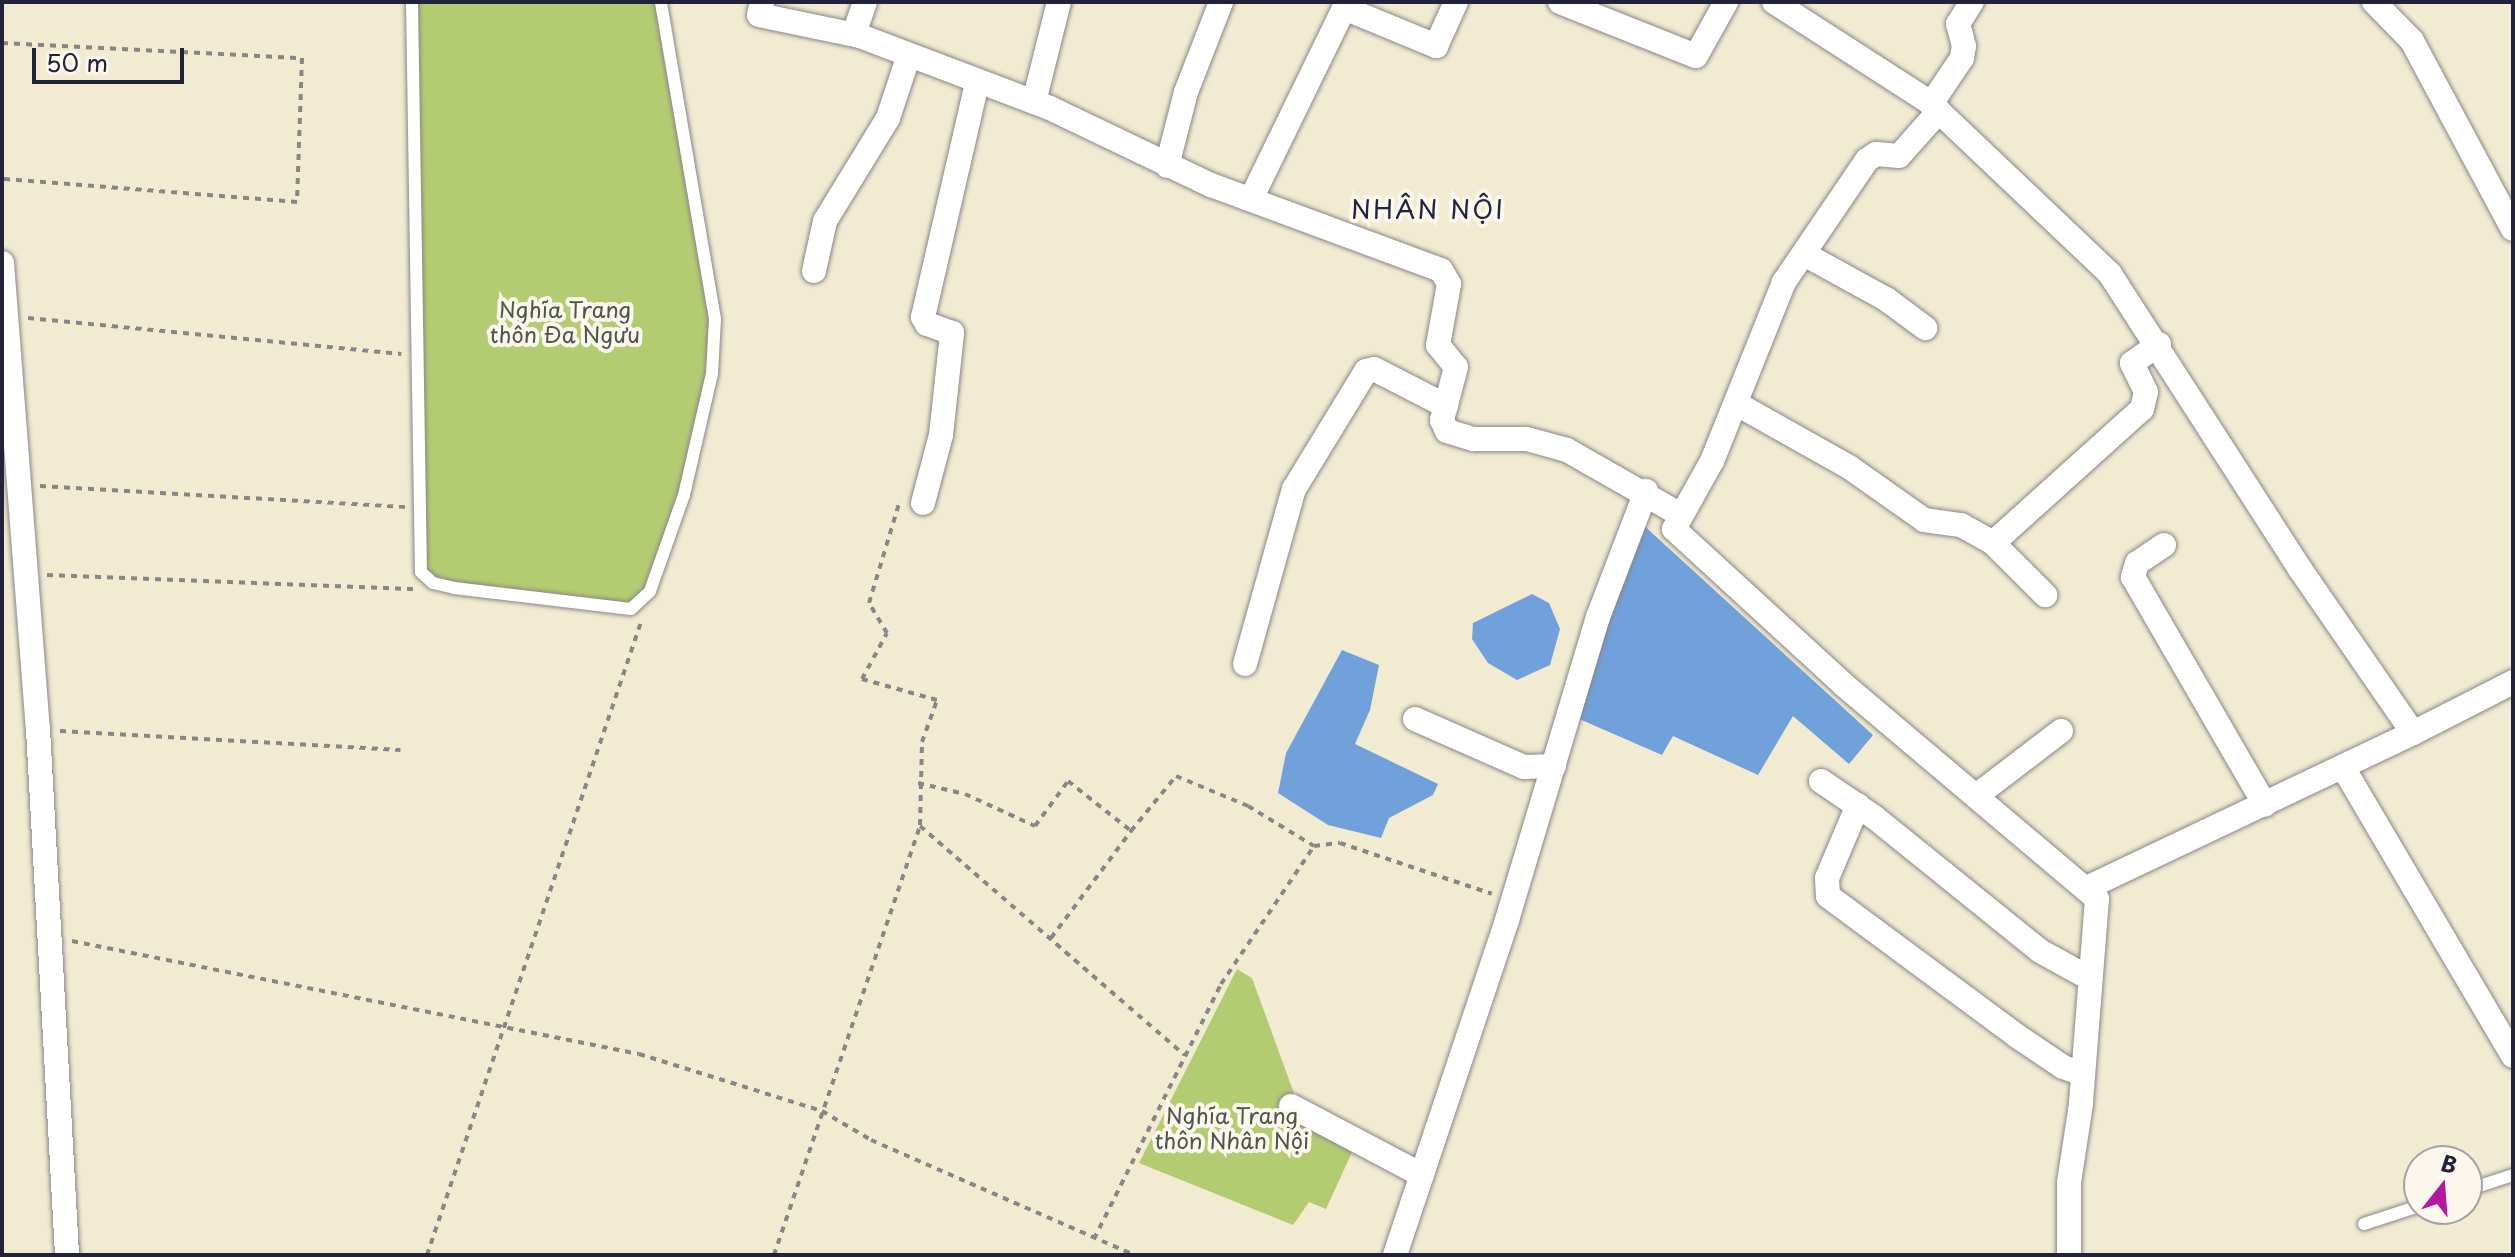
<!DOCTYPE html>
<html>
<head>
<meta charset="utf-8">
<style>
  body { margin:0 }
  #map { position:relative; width:2515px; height:1257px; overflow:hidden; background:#f1ebd2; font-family:"Playpen Sans",sans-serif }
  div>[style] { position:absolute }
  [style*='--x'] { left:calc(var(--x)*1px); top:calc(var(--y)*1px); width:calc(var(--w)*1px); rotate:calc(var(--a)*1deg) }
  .green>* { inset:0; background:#b4cc71 }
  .water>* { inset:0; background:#70a1db }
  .path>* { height:4px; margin-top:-2px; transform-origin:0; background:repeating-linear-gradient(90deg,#8a8686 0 6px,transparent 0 12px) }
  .roads { filter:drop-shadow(0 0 2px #8a8686) drop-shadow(0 0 2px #8a8686) }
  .service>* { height:12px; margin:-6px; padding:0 6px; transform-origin:6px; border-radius:6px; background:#fff }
  .minor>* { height:24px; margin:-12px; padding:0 12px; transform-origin:12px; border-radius:12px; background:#fff }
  span { translate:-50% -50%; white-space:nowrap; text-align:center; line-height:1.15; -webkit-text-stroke:8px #fbf7ec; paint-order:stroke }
  .park-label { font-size:22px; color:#4e554b }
  .quarter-label { font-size:26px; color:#22223b; letter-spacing:2px }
  .frame { position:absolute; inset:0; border:4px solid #22223b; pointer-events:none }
  .north { position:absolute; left:2403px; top:1145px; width:80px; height:80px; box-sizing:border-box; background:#fbf7ec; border:2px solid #a4a2a5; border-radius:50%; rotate:17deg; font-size:22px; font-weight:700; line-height:32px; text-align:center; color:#22223b }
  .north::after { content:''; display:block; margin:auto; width:28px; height:36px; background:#b5179e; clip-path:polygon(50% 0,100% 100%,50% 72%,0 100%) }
  .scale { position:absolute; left:32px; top:48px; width:152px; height:36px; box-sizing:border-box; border:4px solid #22223b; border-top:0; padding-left:10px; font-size:24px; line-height:28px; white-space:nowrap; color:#22223b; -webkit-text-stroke:6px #fbf7ec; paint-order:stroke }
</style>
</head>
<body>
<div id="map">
  <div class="green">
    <i style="clip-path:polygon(414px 2px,661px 2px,715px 319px,712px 374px,684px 495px,640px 605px,427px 580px)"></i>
    <i style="clip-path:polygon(1237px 969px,1252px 978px,1295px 1096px,1359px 1137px,1326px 1209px,1309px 1202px,1293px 1225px,1139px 1163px)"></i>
  </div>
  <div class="water">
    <i style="clip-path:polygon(1640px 522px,1873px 735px,1849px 764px,1793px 716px,1758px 775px,1673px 736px,1662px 755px,1577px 718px)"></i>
    <i style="clip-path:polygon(1532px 594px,1549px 603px,1560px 629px,1550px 665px,1517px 680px,1488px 663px,1472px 639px,1473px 623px)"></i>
    <i style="clip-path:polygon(1342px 650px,1379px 665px,1370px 710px,1355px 744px,1438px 784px,1433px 795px,1389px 818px,1381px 838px,1328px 825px,1278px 793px,1286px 753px)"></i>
  </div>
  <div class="path">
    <i style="--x:2;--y:43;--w:300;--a:2.9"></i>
    <i style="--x:302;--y:58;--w:144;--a:92"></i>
    <i style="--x:297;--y:202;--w:296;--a:-175.5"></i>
    <i style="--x:28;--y:318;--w:375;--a:5.5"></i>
    <i style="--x:40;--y:486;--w:367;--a:3.3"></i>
    <i style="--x:47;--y:575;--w:371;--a:2.2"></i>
    <i style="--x:60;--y:731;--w:341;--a:3.2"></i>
    <i style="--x:918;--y:783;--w:48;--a:13.2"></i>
    <i style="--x:965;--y:794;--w:77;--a:24.6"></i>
    <i style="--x:1035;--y:826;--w:56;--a:-53.7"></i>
    <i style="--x:1068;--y:781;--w:80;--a:38.4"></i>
    <i style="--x:1131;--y:831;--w:71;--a:-50.7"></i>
    <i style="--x:1176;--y:776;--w:78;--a:22.6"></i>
    <i style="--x:1248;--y:806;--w:77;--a:31.2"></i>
    <i style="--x:920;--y:826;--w:349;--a:40.9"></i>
    <i style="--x:1051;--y:938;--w:134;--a:-53.2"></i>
    <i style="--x:72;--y:941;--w:578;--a:11.27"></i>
    <i style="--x:639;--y:1054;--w:192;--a:17.3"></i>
    <i style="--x:822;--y:1111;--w:57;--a:30.6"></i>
    <i style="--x:871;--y:1140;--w:287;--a:23.6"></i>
    <i style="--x:1094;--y:1239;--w:285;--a:-63.5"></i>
    <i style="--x:1221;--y:984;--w:166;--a:-56"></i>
    <i style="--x:1314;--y:846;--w:26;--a:-7"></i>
    <i style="--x:1340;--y:843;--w:160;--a:18.5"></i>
    <i style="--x:427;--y:1255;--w:668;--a:-71.32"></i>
    <i style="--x:774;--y:1255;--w:454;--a:-71.2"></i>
    <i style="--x:920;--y:825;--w:83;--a:-88.6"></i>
    <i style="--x:922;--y:742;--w:45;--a:-70.3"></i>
    <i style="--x:937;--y:700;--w:78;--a:-164.4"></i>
    <i style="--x:862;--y:679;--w:52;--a:-61.5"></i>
    <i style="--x:887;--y:633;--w:35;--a:-121"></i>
    <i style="--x:869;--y:603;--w:108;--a:-73.2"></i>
  </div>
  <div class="roads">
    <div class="service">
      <i style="--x:412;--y:2;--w:570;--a:89.1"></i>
      <i style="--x:421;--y:572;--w:16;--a:43"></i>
      <i style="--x:433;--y:583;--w:22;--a:13"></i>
      <i style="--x:454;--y:588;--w:178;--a:6.8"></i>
      <i style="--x:631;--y:609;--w:26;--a:-43"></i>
      <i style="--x:650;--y:591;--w:102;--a:-70.5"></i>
      <i style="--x:684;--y:495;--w:124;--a:-77"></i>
      <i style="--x:712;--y:374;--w:55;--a:-86.9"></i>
      <i style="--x:715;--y:319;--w:322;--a:-99.7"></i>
      <i style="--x:2467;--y:1190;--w:48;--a:-18.1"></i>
      <i style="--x:2364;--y:1224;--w:58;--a:-18.1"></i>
    </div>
    <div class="minor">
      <i style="--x:762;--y:2;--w:13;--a:103"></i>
      <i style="--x:759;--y:15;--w:103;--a:11.7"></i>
      <i style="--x:860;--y:36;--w:203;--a:20.8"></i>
      <i style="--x:1050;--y:108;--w:178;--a:25.6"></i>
      <i style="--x:1211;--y:185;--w:245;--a:20.3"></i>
      <i style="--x:1441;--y:270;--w:16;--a:60"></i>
      <i style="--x:1449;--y:284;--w:62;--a:100.2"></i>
      <i style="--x:1438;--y:345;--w:28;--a:51"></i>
      <i style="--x:1456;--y:367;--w:55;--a:104.8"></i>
      <i style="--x:1442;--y:420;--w:12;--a:66"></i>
      <i style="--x:1447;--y:431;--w:28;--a:17"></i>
      <i style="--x:1474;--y:439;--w:53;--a:0"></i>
      <i style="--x:1527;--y:439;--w:41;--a:15.4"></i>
      <i style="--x:1567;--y:450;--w:131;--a:29.7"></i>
      <i style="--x:1560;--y:2;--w:146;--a:21.7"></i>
      <i style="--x:1696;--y:56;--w:62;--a:-60.9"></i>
      <i style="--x:1774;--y:2;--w:184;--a:32.8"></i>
      <i style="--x:1929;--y:102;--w:250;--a:43.5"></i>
      <i style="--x:2110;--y:274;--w:351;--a:57.2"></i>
      <i style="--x:2300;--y:569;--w:199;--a:55.4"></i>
      <i style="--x:2413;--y:733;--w:361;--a:154.6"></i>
      <i style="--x:2374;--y:2;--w:54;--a:45.7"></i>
      <i style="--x:2412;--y:41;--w:213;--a:61.8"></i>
      <i style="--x:854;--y:34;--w:34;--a:-71"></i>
      <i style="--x:1034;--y:102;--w:103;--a:-76"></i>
      <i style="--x:1931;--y:104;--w:55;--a:-56"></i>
      <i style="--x:1962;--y:58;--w:12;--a:-81"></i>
      <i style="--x:1964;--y:46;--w:23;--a:-105"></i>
      <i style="--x:1958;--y:24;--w:26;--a:-58"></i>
      <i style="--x:1939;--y:111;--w:60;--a:131.6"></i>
      <i style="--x:1899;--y:156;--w:23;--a:-175"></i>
      <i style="--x:1876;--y:154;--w:11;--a:146"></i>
      <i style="--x:1867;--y:160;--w:148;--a:124.2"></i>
      <i style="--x:1784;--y:282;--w:193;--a:111.9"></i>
      <i style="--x:1712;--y:461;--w:78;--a:119.2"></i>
      <i style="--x:1674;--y:529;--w:231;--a:42.5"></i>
      <i style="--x:1844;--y:685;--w:331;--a:40.2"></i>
      <i style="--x:2097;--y:899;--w:206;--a:94.5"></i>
      <i style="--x:2081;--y:1104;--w:79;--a:98.7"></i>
      <i style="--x:2069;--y:1182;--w:73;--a:90"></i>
      <i style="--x:1167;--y:166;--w:76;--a:-75.6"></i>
      <i style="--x:1186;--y:92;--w:97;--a:-68.7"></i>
      <i style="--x:1251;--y:199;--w:212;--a:-64"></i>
      <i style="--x:1344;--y:8;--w:100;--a:22.4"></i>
      <i style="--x:1436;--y:46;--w:48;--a:-65.6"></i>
      <i style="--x:1804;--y:254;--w:94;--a:28.8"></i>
      <i style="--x:1886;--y:299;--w:49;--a:36.6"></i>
      <i style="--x:2;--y:263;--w:467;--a:85.6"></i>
      <i style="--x:38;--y:729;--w:527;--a:86.84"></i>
      <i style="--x:814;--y:271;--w:51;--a:-77.6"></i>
      <i style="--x:825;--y:221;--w:121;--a:-58.5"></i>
      <i style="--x:888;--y:118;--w:66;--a:-71.6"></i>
      <i style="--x:1737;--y:404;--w:129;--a:29.4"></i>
      <i style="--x:1849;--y:467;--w:92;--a:35.2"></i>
      <i style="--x:1924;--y:520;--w:37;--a:8"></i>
      <i style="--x:1961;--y:525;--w:37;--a:29"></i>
      <i style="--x:1993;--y:543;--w:74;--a:45"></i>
      <i style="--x:923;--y:503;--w:70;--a:-75.2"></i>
      <i style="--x:941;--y:435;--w:103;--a:-83.8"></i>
      <i style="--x:952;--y:333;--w:27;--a:-160"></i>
      <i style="--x:927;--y:324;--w:8;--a:-120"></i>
      <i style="--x:923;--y:317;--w:240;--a:-77"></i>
      <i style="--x:1993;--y:543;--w:200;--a:-42"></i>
      <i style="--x:2142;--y:409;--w:17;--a:-77"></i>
      <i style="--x:2146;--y:392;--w:32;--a:-116"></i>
      <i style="--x:2132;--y:363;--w:33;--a:-35"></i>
      <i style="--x:2164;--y:545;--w:32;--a:146"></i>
      <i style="--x:2137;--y:563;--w:15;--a:106"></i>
      <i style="--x:2133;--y:577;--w:263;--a:59.9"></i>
      <i style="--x:1245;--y:664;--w:182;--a:-74.4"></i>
      <i style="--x:1294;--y:489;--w:138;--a:-58.6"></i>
      <i style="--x:1366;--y:371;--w:8;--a:-14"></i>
      <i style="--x:1374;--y:369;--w:81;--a:27.2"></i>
      <i style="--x:1415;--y:719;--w:119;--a:23.8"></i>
      <i style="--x:1524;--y:767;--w:30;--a:-2"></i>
      <i style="--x:2413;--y:733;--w:112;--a:-27"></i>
      <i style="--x:2344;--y:769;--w:333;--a:59.5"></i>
      <i style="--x:1821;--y:781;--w:64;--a:34.2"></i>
      <i style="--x:1874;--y:817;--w:213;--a:38.9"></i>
      <i style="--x:2040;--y:951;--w:56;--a:28.9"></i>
      <i style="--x:1976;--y:796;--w:107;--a:-37.4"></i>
      <i style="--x:1858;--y:805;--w:79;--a:113"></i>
      <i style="--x:1827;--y:878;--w:18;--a:87"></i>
      <i style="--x:1828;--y:896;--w:235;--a:36.5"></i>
      <i style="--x:2017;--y:1036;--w:55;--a:34"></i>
      <i style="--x:2063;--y:1067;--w:21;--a:19"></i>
      <i style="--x:1291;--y:1106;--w:148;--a:27.8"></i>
      <i style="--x:1395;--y:1255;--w:353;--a:-71.5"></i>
      <i style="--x:1507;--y:920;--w:316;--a:-73.3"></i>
      <i style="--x:1598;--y:617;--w:135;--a:-69.1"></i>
    </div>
  </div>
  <div class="park-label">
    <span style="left:565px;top:321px">Nghĩa Trang<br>thôn Đa Ngưu</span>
    <span style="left:1232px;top:1127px">Nghĩa Trang<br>thôn Nhân Nội</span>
  </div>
  <div class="quarter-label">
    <span style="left:1428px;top:209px">NHÂN NỘI</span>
  </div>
  <div class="frame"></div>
  <div class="north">B</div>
  <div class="scale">50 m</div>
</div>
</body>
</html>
